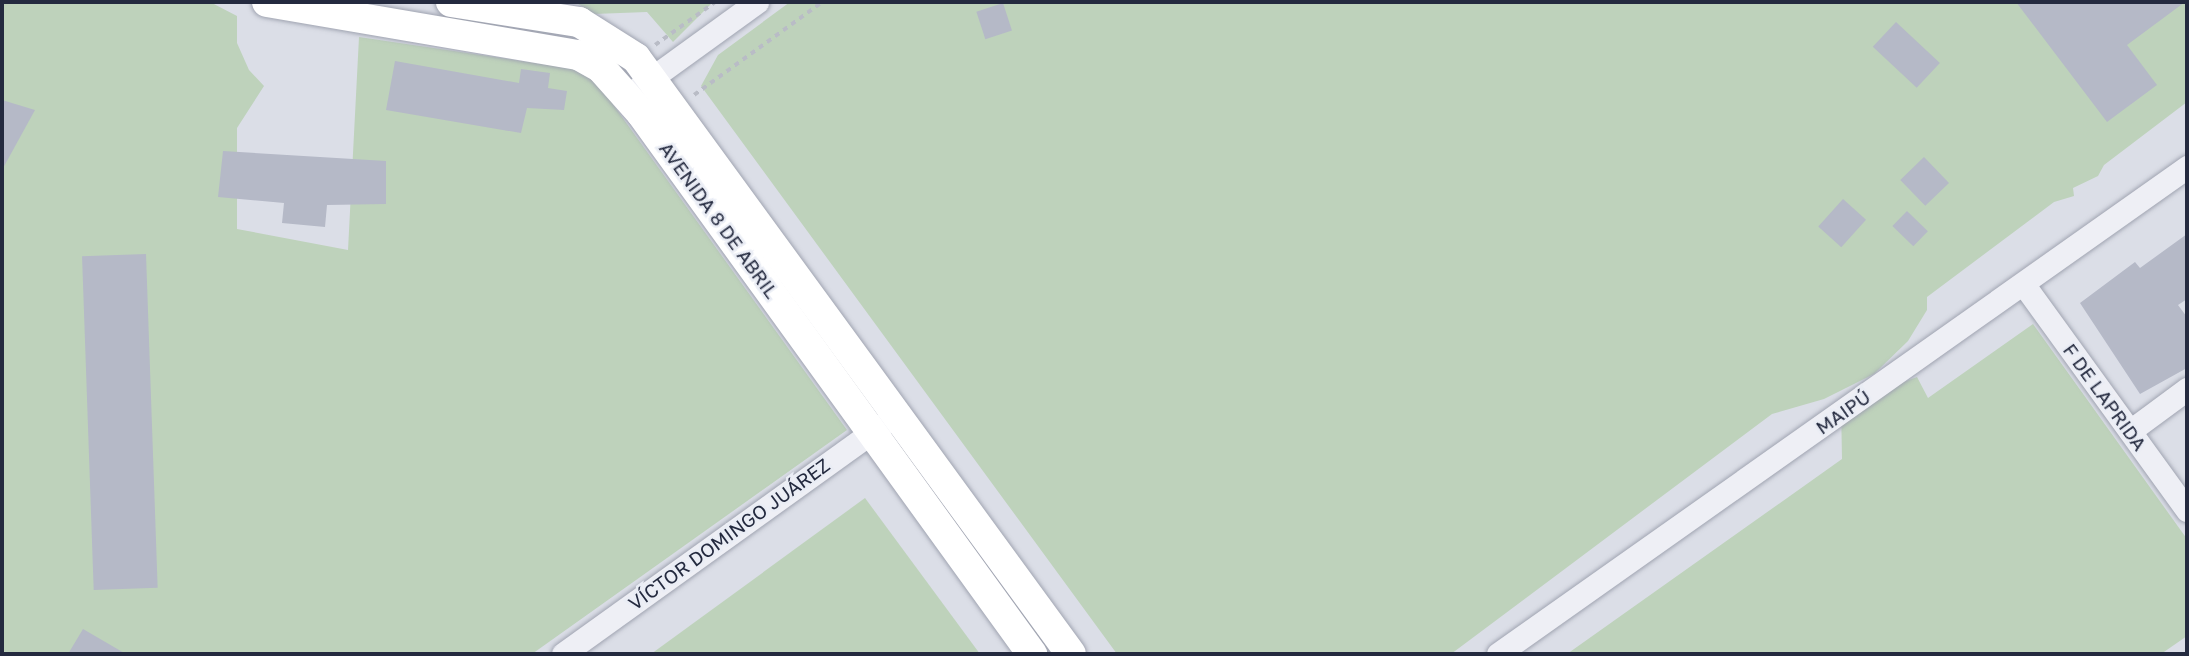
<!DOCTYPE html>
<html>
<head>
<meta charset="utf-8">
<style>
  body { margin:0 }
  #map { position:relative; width:2189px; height:656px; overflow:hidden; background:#dbdee7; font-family:"Golos Text",sans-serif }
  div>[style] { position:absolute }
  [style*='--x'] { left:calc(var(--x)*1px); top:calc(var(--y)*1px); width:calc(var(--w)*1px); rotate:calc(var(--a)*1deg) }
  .green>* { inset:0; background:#bed2bb }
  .building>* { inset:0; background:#b5b9c7; transform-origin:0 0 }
  .path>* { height:3.5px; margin-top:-1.75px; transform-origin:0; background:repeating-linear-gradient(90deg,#b9bcc6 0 5px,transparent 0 10px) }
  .roads { filter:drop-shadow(0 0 2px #a0a4b1) drop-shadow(0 0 2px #a0a4b1) }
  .minor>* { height:23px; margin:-11.5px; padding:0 11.5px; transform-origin:11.5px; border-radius:11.5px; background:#eeeff5 }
  .major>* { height:30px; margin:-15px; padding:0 15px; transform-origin:15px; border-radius:15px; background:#fff }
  span { translate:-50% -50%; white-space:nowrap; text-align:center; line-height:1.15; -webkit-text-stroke:5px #eaedf5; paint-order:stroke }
  .street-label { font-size:19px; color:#242a3f }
  .frame { position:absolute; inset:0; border:4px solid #242a3f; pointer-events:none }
</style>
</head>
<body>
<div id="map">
  <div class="green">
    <i style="clip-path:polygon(2px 2px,210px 2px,237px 16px,237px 43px,249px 70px,264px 86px,237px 128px,237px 229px,348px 250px,359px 37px,589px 71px,847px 430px,532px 654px,2px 654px)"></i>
    <i style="clip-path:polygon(575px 2px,713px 2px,673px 42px,647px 12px,594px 14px)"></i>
    <i style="clip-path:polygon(790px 2px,2187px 2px,2187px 102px,2104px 165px,2098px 176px,2073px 188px,2074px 196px,2054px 202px,1927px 297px,1927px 310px,1908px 341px,1874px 374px,1824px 399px,1772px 414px,1451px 654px,1117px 654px,701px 86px,718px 55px)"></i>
    <i style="clip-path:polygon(2033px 324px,2187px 539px,2187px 636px,2161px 654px,1567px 654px,1842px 459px,1841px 405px,1917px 377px,1928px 398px)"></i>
    <i style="clip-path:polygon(865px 498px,980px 654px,651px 654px)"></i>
  </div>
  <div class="building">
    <i style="clip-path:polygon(2016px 2px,2185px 2px,2127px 45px,2157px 85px,2107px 122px)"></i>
    <i style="left:1003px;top:3px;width:29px;height:28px;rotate:72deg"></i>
    <i style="left:1896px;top:22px;width:60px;height:34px;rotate:43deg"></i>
    <i style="clip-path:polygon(395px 61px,519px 83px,521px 69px,550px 73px,548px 88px,567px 91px,564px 110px,527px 108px,521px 133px,386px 110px)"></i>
    <i style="clip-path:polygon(2px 100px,35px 110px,2px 170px)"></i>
    <i style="clip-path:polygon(223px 151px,386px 161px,386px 204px,327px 205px,325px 227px,282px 223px,284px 203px,218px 197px)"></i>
    <i style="left:1924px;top:157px;width:36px;height:33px;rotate:46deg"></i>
    <i style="left:1843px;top:199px;width:31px;height:37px;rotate:42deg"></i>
    <i style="left:1907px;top:211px;width:29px;height:21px;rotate:44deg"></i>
    <i style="clip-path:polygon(2187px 234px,2187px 299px,2178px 305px,2187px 317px,2187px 368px,2140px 394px,2080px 303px,2135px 262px,2140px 268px)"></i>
    <i style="left:146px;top:254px;width:334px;height:64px;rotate:88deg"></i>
    <i style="clip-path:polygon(83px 629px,126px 654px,68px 654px)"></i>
  </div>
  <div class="path">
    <i style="--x:655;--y:45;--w:74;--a:-35.6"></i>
    <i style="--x:694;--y:95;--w:158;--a:-36"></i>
  </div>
  <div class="roads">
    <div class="minor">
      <i style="--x:638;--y:88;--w:147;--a:-35.9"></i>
      <i style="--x:2024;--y:285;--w:278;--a:54.1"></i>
      <i style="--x:2130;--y:431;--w:71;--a:-36.4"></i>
      <i style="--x:563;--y:654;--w:410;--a:-35.7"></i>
      <i style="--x:1498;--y:654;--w:844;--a:-35.25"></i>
    </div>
    <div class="major">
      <i style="--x:267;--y:2;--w:315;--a:9.7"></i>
      <i style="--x:578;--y:55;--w:26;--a:29"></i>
      <i style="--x:601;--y:68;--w:60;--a:48.4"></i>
      <i style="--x:641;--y:113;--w:668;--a:54.14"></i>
      <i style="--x:451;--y:2;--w:130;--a:8.9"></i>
      <i style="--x:579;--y:22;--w:67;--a:32.3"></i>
      <i style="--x:636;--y:58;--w:738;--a:53.88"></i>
    </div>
  </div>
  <div class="street-label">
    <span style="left:719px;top:220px;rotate:54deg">AVENIDA 8 DE ABRIL</span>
    <span style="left:2105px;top:397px;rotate:54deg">F DE LAPRIDA</span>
    <span style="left:1843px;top:412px;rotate:-35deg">MAIPÚ</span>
    <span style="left:729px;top:534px;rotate:-36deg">VÍCTOR DOMINGO JUÁREZ</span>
  </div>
  <div class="frame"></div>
</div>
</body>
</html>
